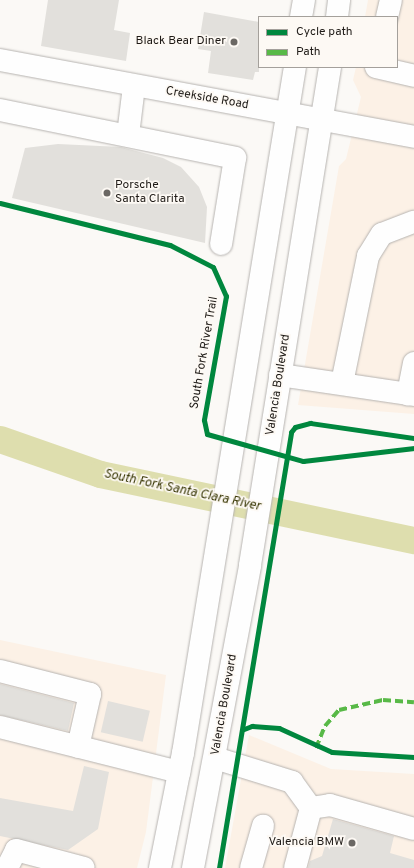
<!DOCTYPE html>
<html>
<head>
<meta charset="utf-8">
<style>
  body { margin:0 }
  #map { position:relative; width:414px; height:868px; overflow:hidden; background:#fbf9f6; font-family:Overpass,sans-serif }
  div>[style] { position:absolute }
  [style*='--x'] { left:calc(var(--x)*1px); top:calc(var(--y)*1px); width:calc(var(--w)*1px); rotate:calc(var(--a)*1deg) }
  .built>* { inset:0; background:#fcf1e6 }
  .river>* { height:27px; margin:-13.5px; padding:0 13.5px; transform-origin:13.5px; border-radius:13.5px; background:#dedeae }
  .building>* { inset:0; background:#e2e0dc; transform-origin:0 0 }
  .roads { filter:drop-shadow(0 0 1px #b6b3b0) drop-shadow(0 0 1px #b6b3b0) }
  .minor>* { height:22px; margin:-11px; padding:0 11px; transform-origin:11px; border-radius:11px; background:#fefefe }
  .major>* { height:22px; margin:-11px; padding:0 11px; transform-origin:11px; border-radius:11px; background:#fefefe }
  .quiet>* { height:4px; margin-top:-2px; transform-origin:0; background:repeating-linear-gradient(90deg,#58b947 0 8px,transparent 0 12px) }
  .cycleway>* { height:5px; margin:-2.5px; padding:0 2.5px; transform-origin:2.5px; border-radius:2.5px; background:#00873e }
  .dots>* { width:11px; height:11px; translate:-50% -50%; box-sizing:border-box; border:2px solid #fdf9f4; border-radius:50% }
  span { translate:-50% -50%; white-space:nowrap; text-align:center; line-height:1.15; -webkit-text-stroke:3.5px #fdf9f4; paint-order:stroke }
  .poi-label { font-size:12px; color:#1e1a16 }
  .right { translate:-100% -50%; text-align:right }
  .left { translate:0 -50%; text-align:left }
  .street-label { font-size:12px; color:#1e1a16 }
  .water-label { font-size:13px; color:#363500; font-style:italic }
  .legend { position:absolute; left:258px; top:16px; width:140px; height:52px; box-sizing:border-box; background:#fdf9f4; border:1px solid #a4a09b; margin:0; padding:5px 7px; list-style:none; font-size:12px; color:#1e1a16 }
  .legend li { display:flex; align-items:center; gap:8px; height:20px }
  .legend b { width:20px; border:1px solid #a4a09b }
</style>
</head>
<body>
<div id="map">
  <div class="built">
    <i style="clip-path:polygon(368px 0,414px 0,414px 414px,298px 405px,339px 166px,346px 159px,361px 97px,353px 80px,356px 67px,397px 67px,397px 17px,365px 17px)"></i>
    <i style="clip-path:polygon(0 640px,166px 675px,146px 832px,137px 868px,0 868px)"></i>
    <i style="clip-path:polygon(249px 735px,331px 769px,414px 774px,414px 868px,225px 868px)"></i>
  </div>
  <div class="river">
    <i style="--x:0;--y:439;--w:106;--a:19.3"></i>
    <i style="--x:100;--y:474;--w:321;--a:11.9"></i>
  </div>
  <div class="building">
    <i style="clip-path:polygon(48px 0,119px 0,114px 30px,130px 33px,126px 61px,41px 46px)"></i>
    <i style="clip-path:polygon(204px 12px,259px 22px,259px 72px,255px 72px,253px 80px,208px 73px,211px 51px,198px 49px)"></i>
    <i style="clip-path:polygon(58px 144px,121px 147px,163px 158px,181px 167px,199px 187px,207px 207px,205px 243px,12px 198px,25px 148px)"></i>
    <i style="clip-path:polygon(0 684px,74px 703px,68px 731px,0 715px)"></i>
    <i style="left:108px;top:701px;width:43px;height:32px;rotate:13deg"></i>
    <i style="clip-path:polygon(84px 766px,109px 772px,98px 829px,68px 850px,0 836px,0 798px,73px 811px)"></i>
    <i style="clip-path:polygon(333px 819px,394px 836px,390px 853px,414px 860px,414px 868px,308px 868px,310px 861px,322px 856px)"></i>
  </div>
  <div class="roads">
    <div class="minor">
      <i style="--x:387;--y:17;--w:17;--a:-77"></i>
      <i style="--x:0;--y:60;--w:421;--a:10.5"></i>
      <i style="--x:376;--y:67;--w:39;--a:13"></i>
      <i style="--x:0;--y:110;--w:240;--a:11.5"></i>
      <i style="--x:235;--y:158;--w:87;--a:99.2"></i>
      <i style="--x:128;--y:135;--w:49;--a:-83"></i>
      <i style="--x:414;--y:363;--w:32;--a:101"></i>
      <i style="--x:408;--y:394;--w:6;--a:9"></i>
      <i style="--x:280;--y:375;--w:129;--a:8.4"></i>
      <i style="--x:342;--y:383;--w:130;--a:-78.4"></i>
      <i style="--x:368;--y:256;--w:26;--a:-58"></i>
      <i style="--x:382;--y:234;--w:34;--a:-21"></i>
      <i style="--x:0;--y:671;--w:93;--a:14.3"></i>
      <i style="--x:90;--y:694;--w:54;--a:102.8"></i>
      <i style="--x:0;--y:727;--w:185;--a:14.1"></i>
      <i style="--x:215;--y:758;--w:81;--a:17.3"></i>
      <i style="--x:292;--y:782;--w:32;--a:54"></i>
      <i style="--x:311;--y:808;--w:62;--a:104.9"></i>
      <i style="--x:311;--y:808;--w:19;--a:-9"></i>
      <i style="--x:330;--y:805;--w:87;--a:15.9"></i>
      <i style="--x:7;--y:868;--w:20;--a:-63"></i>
      <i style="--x:16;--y:850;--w:70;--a:14.8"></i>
      <i style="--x:251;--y:868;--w:44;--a:-74.1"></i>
    </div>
    <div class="major">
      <i style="--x:301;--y:17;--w:17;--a:-80"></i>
      <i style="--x:337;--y:17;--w:17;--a:-83"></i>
      <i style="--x:160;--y:868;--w:117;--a:-78.7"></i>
      <i style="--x:183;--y:753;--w:695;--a:-80.73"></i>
      <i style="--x:193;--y:868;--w:308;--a:-79.3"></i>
      <i style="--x:250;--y:565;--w:504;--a:-80.87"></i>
    </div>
  </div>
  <div class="quiet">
    <i style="--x:316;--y:748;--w:24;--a:-68"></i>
    <i style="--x:325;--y:726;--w:21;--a:-49"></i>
    <i style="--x:339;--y:710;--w:45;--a:-12.8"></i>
    <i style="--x:383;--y:700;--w:31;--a:4"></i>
  </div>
  <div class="cycleway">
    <i style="--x:0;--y:203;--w:175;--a:13.9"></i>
    <i style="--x:170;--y:245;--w:48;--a:27.1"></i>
    <i style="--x:213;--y:267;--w:32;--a:66"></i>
    <i style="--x:226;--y:296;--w:126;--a:100.1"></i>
    <i style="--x:204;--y:420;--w:14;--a:78"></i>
    <i style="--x:207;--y:434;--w:100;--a:15.7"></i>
    <i style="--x:303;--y:461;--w:112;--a:-6.7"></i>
    <i style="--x:244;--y:729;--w:9;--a:-21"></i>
    <i style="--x:252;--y:726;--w:27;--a:4"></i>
    <i style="--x:279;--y:728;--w:58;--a:24.4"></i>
    <i style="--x:332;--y:752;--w:82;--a:3.5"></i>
    <i style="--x:219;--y:868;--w:442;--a:-80.6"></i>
    <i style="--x:291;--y:432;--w:6;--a:-51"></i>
    <i style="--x:295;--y:427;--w:16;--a:-15"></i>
    <i style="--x:310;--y:423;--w:105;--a:8.2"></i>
  </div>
  <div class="dots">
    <i style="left:234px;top:42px;background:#6b6864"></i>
    <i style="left:107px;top:193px;background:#6b6864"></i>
    <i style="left:352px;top:843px;background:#6b6864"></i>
  </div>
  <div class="poi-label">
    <span class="right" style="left:226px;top:42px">Black Bear Diner</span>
    <span class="left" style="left:115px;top:193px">Porsche<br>Santa Clarita</span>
    <span class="right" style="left:344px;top:843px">Valencia BMW</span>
  </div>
  <div class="street-label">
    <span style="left:207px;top:99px;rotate:10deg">Creekside Road</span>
    <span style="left:205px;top:353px;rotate:-80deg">South Fork River Trail</span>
    <span style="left:279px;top:385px;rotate:-81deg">Valencia Boulevard</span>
    <span style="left:225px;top:705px;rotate:-80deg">Valencia Boulevard</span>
  </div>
  <div class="water-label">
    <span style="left:182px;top:491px;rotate:12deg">South Fork Santa Clara River</span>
  </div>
  <ul class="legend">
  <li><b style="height:5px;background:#00873e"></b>Cycle path</li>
  <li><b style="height:5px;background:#58b947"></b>Path</li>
  </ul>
</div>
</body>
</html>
